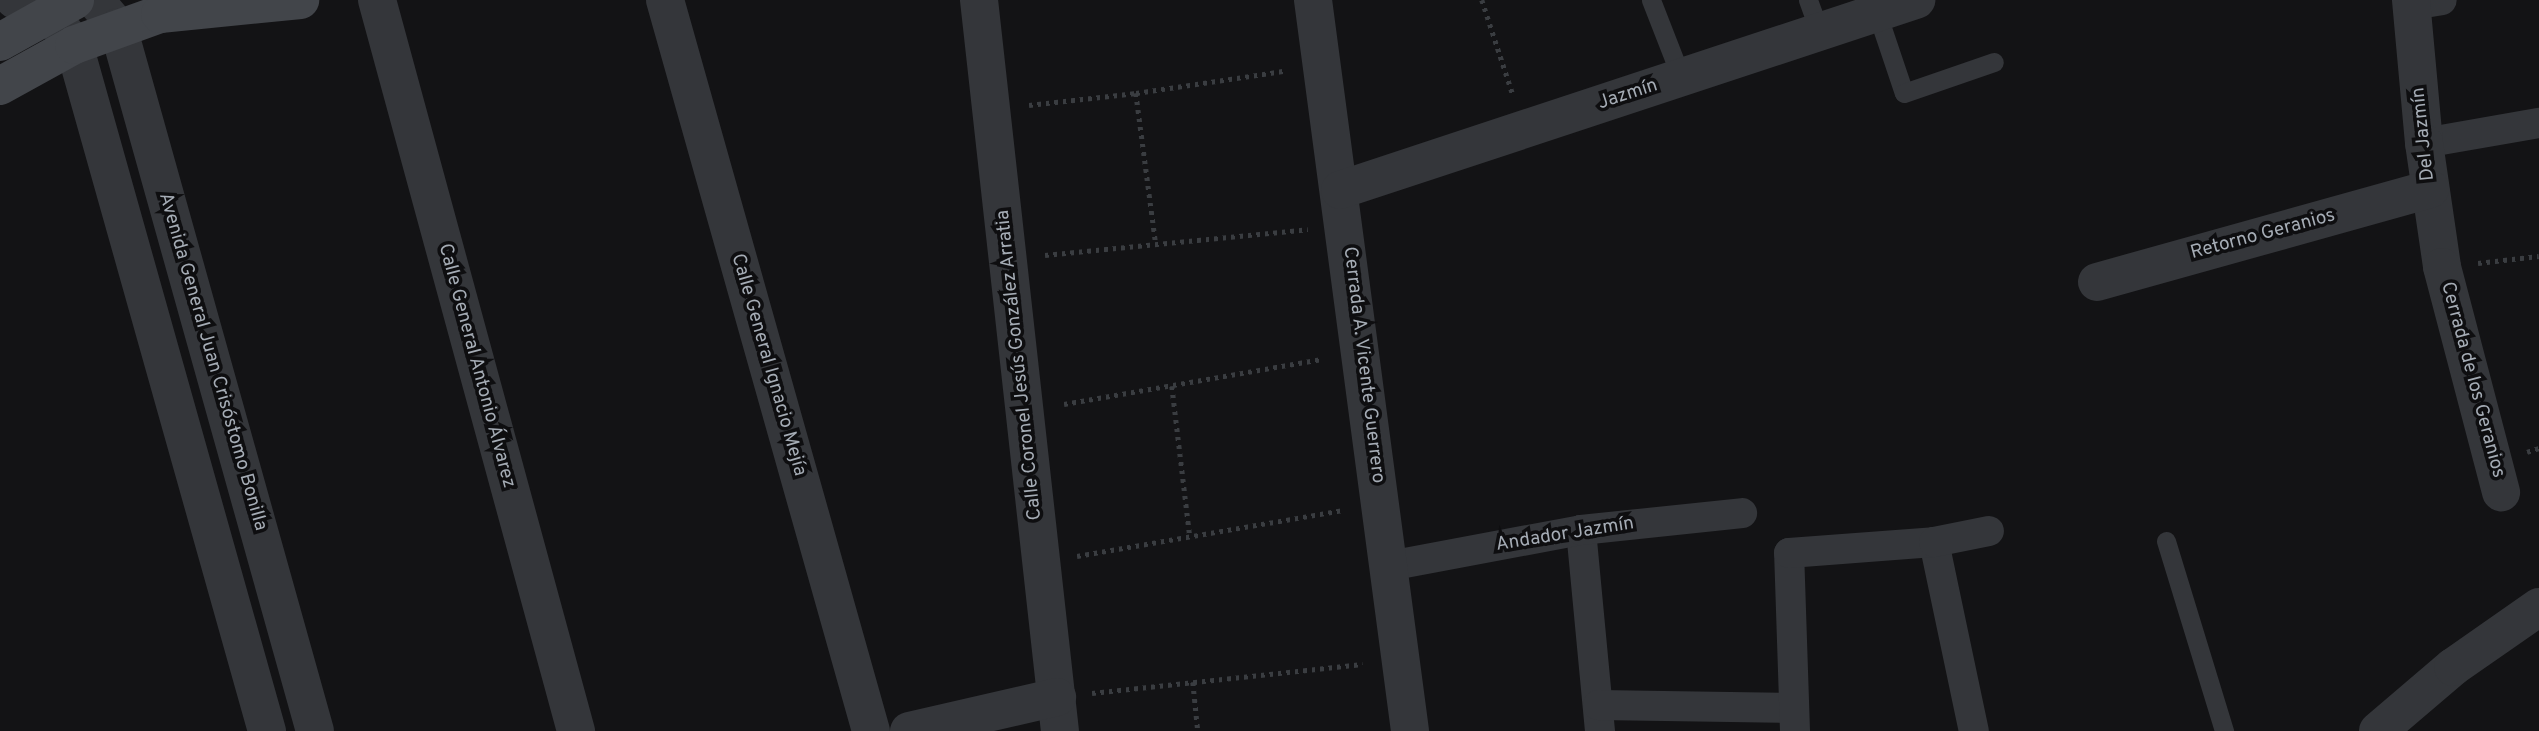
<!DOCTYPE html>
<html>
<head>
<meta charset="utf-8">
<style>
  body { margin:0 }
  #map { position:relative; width:2539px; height:731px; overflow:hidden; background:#131315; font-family:Overpass,sans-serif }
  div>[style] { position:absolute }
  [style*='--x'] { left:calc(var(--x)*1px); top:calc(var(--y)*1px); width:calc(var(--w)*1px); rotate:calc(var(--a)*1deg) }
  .path>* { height:4.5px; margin-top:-2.25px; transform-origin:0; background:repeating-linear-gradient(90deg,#3a3d41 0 3.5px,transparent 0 8.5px) }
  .service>* { height:19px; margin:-9.5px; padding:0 9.5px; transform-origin:9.5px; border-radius:9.5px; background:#34363a }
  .pedestrian>* { height:30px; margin:-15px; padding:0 15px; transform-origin:15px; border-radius:15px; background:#34363a }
  .minor>* { height:38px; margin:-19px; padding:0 19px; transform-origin:19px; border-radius:19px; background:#34363a }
  .secondary>* { height:38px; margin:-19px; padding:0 19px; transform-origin:19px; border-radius:19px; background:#42454a }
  span { translate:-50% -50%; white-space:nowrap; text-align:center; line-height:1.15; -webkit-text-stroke:7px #0e0e10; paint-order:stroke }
  .street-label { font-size:19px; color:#a5acb5 }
</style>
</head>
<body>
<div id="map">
  <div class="path">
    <i style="--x:1482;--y:0;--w:100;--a:71.9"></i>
    <i style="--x:1136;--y:93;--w:152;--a:82.5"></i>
    <i style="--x:1029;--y:105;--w:108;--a:-6.4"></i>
    <i style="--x:1136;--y:93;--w:150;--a:-8.5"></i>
    <i style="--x:1045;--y:255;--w:264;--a:-5.6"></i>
    <i style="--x:2478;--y:263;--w:61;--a:-6.5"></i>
    <i style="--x:1172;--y:386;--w:151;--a:83.2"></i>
    <i style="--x:1064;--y:404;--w:262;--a:-9.9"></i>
    <i style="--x:2527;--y:452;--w:13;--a:-18"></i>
    <i style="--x:1077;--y:556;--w:271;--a:-9.8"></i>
    <i style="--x:1193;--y:682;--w:49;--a:84.2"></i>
    <i style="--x:1092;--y:693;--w:272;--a:-6.1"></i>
  </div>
  <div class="service">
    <i style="--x:1651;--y:0;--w:83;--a:68.7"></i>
    <i style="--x:1808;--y:0;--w:33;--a:70"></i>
    <i style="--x:1877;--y:13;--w:84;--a:71.4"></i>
    <i style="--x:1904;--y:93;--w:95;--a:-19"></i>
    <i style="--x:2166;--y:541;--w:199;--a:73"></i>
  </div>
  <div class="pedestrian">
    <i style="--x:2412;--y:5;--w:30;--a:-9"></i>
    <i style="--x:2424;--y:143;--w:117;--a:-9.9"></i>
    <i style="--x:1581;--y:530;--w:202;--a:84.6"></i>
    <i style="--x:1934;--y:542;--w:193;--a:78.1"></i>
    <i style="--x:1389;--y:566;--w:195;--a:-10.6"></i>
    <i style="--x:1581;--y:530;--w:162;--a:-6"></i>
    <i style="--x:1598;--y:705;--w:195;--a:0.9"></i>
    <i style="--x:1795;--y:731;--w:178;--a:-91.9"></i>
    <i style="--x:1789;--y:553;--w:145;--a:-4.3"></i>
    <i style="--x:1934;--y:542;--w:56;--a:-11.3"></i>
  </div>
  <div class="minor">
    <i style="--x:15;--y:0;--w:38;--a:22"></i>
    <i style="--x:50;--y:14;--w:39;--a:52"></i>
    <i style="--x:74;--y:45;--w:713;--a:74.29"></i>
    <i style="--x:95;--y:0;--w:35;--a:50"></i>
    <i style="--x:118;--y:27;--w:731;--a:74.37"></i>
    <i style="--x:377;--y:0;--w:758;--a:74.77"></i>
    <i style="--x:665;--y:0;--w:759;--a:74.26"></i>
    <i style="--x:979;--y:0;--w:735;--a:83.68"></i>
    <i style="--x:1313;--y:0;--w:737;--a:82.44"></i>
    <i style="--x:2411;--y:0;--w:144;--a:84.8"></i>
    <i style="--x:2424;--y:143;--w:125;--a:81.7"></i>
    <i style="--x:2442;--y:267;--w:233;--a:75.3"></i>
    <i style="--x:1340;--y:190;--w:607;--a:-18.26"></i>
    <i style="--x:2097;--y:282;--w:346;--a:-15.6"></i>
    <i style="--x:909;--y:731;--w:152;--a:-12.9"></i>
    <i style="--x:2378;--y:731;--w:99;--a:-40.5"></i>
    <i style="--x:2453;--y:667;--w:105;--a:-34.9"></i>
  </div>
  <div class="secondary">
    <i style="--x:0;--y:42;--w:86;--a:-29.2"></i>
    <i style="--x:0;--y:86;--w:85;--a:-29"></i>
    <i style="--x:74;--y:45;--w:91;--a:-19.8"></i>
    <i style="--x:160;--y:14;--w:141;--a:-5.7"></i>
  </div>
  <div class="street-label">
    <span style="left:1628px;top:95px;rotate:-18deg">Jazmín</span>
    <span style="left:2424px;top:134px;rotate:-96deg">Del Jazmín</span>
    <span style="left:2263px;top:235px;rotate:-15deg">Retorno Geranios</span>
    <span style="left:212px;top:362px;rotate:74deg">Avenida General Juan Crisóstomo Bonilla</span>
    <span style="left:768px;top:365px;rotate:74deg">Calle General Ignacio Mejía</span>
    <span style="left:1020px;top:365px;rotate:-96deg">Calle Coronel Jesús González Arratia</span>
    <span style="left:1363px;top:365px;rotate:83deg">Cerrada A. Vicente Guerrero</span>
    <span style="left:476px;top:366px;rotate:75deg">Calle General Antonio Álvarez</span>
    <span style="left:2472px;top:380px;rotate:75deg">Cerrada de los Geranios</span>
    <span style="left:1565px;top:535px;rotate:-9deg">Andador Jazmín</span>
  </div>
</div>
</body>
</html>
